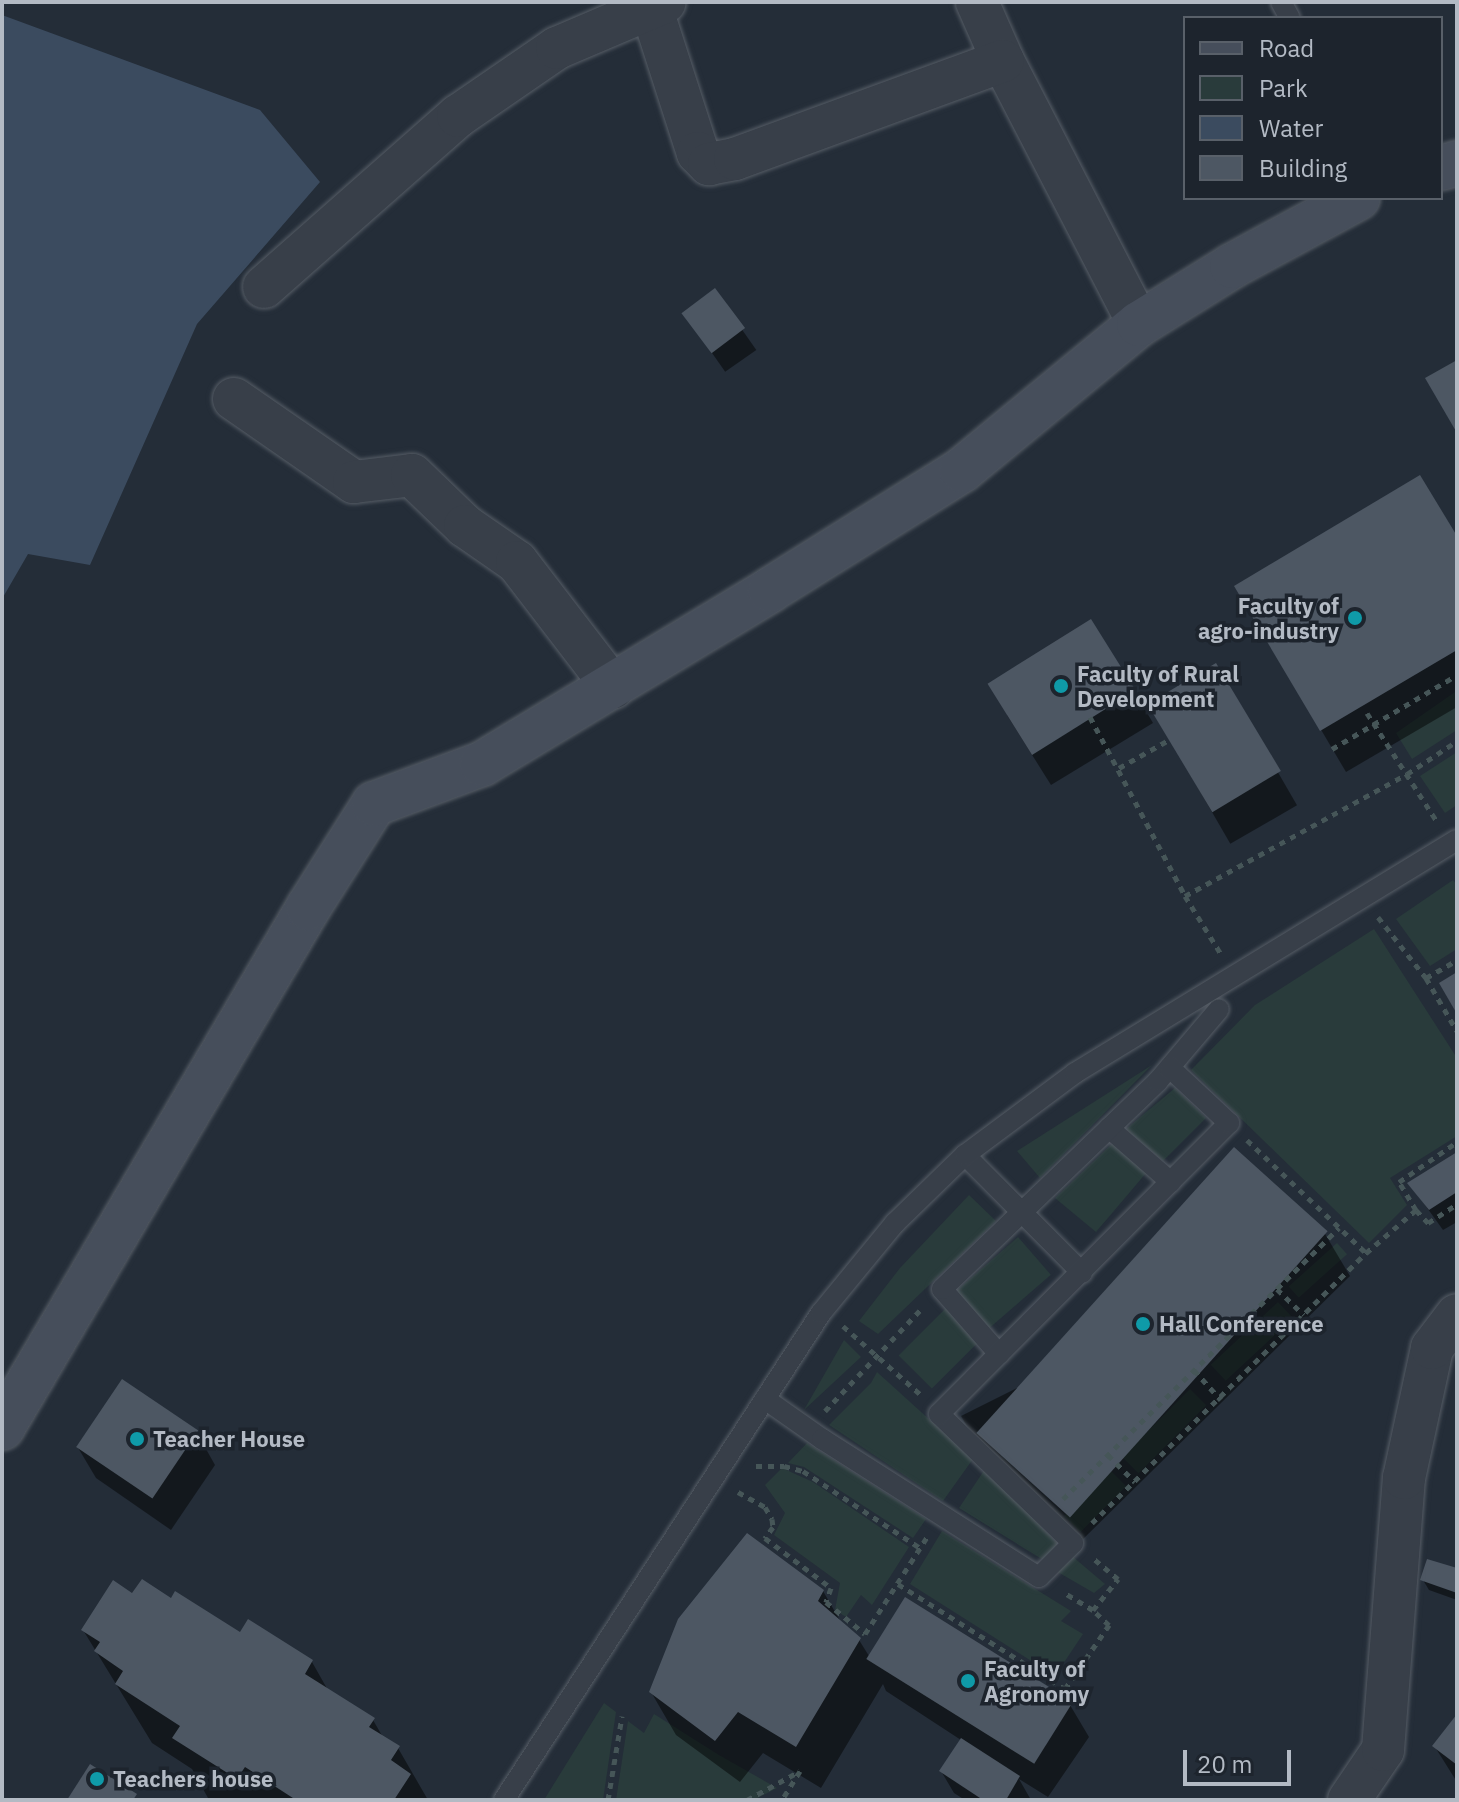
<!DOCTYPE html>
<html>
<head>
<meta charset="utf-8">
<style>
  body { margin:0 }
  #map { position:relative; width:1459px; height:1802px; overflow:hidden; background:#242d38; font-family:"IBM Plex Sans",sans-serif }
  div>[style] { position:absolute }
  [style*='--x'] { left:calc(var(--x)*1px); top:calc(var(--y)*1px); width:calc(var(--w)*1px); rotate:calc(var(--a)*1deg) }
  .green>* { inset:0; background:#293b3b; transform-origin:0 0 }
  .water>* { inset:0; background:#3b4b5f }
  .shadow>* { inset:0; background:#0007; transform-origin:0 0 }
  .building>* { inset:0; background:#4d5763; transform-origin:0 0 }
  .path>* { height:5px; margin-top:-2.5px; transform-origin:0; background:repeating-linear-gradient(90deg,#465658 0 6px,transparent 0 12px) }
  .roads { filter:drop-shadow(0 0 2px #565d66) drop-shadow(0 0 2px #565d66) }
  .lane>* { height:20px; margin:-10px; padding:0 10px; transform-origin:10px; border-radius:10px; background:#383f49 }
  .street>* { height:42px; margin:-21px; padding:0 21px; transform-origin:21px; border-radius:21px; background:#383f49 }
  .secondary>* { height:44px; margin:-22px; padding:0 22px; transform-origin:22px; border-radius:22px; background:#464e5b }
  .dots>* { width:22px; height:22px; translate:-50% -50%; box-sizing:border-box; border:4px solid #1d242d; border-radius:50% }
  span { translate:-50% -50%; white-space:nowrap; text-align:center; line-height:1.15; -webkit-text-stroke:7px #1d242d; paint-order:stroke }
  .poi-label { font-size:22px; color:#b3bac4; font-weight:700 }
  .right { translate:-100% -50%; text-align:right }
  .left { translate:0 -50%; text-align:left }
  .frame { position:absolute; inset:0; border:4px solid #b3bac4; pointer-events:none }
  .legend { position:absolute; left:1183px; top:16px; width:260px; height:184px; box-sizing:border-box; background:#1d242d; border:2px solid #596069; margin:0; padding:10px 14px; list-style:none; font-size:24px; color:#b3bac4 }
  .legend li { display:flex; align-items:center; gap:16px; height:40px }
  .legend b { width:40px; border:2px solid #596069 }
  .scale { position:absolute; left:1183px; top:1750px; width:108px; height:36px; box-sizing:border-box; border:4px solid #b3bac4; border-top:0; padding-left:10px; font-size:24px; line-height:28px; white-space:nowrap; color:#b3bac4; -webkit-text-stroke:6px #1d242d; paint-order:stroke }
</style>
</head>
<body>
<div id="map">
  <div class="green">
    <i style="clip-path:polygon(1455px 692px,1457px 730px,1412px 759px,1396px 733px)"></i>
    <i style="clip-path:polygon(1457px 752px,1457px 805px,1445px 813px,1420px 776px)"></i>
    <i style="clip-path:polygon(1453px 880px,1457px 885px,1457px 949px,1430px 966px,1396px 919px)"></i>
    <i style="clip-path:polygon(1374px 929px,1457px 1058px,1457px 1136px,1390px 1178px,1407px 1205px,1369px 1243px,1191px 1070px,1255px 1005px)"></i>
    <i style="clip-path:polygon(1152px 1065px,1040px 1178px,1017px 1151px)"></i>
    <i style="clip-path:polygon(1175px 1088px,1206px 1118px,1163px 1161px,1126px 1129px)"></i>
    <i style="clip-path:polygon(1116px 1140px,1147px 1172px,1096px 1232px,1055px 1198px)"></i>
    <i style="clip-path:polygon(969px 1195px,996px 1221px,878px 1334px,859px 1321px,900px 1268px)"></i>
    <i style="left:1018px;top:1237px;width:50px;height:84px;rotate:49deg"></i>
    <i style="left:1337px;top:1243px;width:15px;height:65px;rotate:48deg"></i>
    <i style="left:1278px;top:1302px;width:22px;height:92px;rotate:47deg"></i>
    <i style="left:946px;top:1308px;width:47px;height:67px;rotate:45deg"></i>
    <i style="clip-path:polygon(844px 1340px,861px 1357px,804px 1410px)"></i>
    <i style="clip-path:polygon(877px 1372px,973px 1459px,943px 1501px,829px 1425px,871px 1383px)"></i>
    <i style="left:1190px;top:1389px;width:23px;height:96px;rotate:45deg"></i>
    <i style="clip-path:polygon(807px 1443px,926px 1519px,913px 1538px,804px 1467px,788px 1463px)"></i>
    <i style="clip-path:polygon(782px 1468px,813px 1482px,909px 1547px,872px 1605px,861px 1595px,846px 1617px,835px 1610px,840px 1583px,774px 1535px,785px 1513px,765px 1485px)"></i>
    <i style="clip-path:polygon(985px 1469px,1060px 1546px,1045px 1561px,959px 1508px)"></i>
    <i style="left:1110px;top:1470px;width:23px;height:65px;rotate:45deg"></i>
    <i style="clip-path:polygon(942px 1531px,1071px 1611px,1061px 1621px,1083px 1634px,1055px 1676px,910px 1584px)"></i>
    <i style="clip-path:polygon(1072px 1556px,1105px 1584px,1094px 1593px,1056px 1571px)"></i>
    <i style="clip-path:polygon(604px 1703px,616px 1712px,603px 1800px,544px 1800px)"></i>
    <i style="clip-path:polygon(654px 1714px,719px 1755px,777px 1788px,754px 1800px,616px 1800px,628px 1721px,644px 1733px)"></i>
  </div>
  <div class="water">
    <i style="clip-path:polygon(2px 15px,260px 110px,320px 182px,197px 324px,90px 565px,28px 554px,2px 599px)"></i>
  </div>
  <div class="shadow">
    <i style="left:715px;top:291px;width:72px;height:38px;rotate:55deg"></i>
    <i style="clip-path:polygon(1457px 540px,1457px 707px,1346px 772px,1261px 628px)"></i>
    <i style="left:1216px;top:665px;width:162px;height:77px;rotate:60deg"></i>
    <i style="clip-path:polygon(1134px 691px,1153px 723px,1051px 785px,1007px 715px)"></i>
    <i style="clip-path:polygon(1457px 1155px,1457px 1222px,1443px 1230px,1410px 1184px)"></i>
    <i style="clip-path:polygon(1325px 1234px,1350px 1276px,1078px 1544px,985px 1458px,961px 1416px)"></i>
    <i style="clip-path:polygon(122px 1382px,197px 1433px,215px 1465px,171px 1530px,96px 1478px,77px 1446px)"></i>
    <i style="clip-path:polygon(1457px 1571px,1457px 1600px,1429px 1590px,1423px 1580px)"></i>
    <i style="clip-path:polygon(823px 1591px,842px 1624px,859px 1640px,869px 1656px,1070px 1705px,1089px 1737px,1048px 1797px,1019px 1779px,1031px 1800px,965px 1800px,954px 1793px,941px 1771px,961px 1740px,886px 1691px,883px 1684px,821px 1788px,763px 1753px,740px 1782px,676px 1735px,651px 1692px)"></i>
    <i style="clip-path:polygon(133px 1596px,172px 1601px,240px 1635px,312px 1662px,329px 1692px,373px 1720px,384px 1739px,398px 1748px,428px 1800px,208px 1798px,192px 1769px,152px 1743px,83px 1630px)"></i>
    <i style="clip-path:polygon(1457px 1717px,1457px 1782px,1435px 1747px)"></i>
  </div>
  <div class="building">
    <i style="left:715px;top:288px;width:50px;height:42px;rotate:53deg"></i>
    <i style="clip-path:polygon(1457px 360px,1457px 433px,1425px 378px)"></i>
    <i style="clip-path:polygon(1420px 475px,1457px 536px,1457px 650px,1320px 731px,1234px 586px)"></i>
    <i style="left:1091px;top:619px;width:84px;height:122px;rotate:58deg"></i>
    <i style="left:1216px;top:663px;width:126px;height:80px;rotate:59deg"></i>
    <i style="clip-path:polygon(1457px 972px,1457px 1014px,1439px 983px)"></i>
    <i style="left:1234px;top:1147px;width:126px;height:385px;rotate:42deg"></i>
    <i style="clip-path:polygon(1457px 1152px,1457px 1192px,1429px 1210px,1407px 1183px)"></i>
    <i style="left:122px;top:1379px;width:92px;height:82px;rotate:34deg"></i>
    <i style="clip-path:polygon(747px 1533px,824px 1590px,818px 1601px,861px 1638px,796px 1747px,738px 1712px,715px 1741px,649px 1692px,678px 1619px)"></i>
    <i style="clip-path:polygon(1427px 1559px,1457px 1568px,1457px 1593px,1420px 1580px)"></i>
    <i style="clip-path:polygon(142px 1579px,171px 1598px,175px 1591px,240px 1632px,248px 1619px,313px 1660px,305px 1674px,375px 1718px,369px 1727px,400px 1746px,391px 1760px,411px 1774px,394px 1800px,296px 1800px,245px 1767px,237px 1779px,172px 1738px,180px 1726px,115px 1684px,123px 1671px,94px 1651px,100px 1642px,81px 1630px,113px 1580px,132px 1593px)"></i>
    <i style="left:905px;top:1597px;width:198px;height:73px;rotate:32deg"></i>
    <i style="clip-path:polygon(1457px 1714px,1457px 1765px,1432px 1746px)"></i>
    <i style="clip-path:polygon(961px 1738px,1020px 1776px,1006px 1800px,983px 1800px,939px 1771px)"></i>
    <i style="clip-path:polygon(90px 1764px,137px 1794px,133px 1800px,67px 1800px)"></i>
  </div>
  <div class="path">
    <i style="--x:1367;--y:713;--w:127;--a:57.2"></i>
    <i style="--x:1090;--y:717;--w:203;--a:62"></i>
    <i style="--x:1185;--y:896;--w:68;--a:58.2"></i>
    <i style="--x:1332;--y:749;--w:145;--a:-30.6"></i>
    <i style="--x:1119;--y:768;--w:55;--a:-29.4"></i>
    <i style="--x:1185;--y:896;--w:253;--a:-28.8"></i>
    <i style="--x:1407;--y:774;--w:60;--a:-33.4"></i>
    <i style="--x:1378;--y:917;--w:78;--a:51.8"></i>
    <i style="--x:1426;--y:978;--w:61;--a:59.7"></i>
    <i style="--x:1426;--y:978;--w:36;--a:-30"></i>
    <i style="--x:1247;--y:1140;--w:164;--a:43.5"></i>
    <i style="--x:1416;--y:1210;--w:33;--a:-121"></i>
    <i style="--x:1399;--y:1182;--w:70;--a:-34.6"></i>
    <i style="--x:1277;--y:1289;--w:37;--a:44"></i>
    <i style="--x:843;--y:1326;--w:106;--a:41.5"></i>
    <i style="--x:1194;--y:1370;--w:40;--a:48"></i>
    <i style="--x:825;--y:1411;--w:143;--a:-46.7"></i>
    <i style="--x:1108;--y:1455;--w:38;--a:45"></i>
    <i style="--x:756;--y:1466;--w:28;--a:0"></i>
    <i style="--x:784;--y:1466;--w:20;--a:15"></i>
    <i style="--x:803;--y:1471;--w:140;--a:33.3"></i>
    <i style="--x:738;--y:1492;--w:31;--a:29"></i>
    <i style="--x:765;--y:1507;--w:14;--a:60"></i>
    <i style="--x:772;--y:1519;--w:8;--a:83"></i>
    <i style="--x:773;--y:1527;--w:14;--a:126"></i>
    <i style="--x:765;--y:1538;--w:83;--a:37.1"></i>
    <i style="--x:831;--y:1588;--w:15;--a:110"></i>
    <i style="--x:826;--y:1602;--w:50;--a:39.4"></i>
    <i style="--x:865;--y:1634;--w:115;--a:-57.4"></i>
    <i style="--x:1063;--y:1499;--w:387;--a:-44.5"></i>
    <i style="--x:1092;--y:1523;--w:385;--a:-44.6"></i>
    <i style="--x:1366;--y:1253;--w:66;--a:-40.7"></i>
    <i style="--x:1416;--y:1210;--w:18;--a:47"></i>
    <i style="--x:1428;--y:1223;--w:35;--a:-33"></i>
    <i style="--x:898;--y:1584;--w:197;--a:32.2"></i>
    <i style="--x:1065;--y:1689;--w:78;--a:-55.5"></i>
    <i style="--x:1109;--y:1625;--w:22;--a:-137"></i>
    <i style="--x:1093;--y:1610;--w:35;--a:-149"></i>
    <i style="--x:1093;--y:1610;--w:40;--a:-51"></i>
    <i style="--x:1118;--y:1579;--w:31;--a:-140"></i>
    <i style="--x:608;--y:1800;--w:85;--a:-80.5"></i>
    <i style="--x:747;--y:1800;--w:60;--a:-28.7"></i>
    <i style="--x:800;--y:1771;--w:34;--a:122"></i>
  </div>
  <div class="roads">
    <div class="lane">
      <i style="--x:1281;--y:2;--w:18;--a:61"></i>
      <i style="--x:1109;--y:1128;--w:82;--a:41.1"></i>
      <i style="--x:965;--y:1155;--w:166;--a:45.2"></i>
      <i style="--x:999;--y:1354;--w:86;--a:-131.2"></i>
      <i style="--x:942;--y:1289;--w:300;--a:-43.9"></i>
      <i style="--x:1158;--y:1081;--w:94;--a:-49.7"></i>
      <i style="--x:765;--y:1399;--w:70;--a:35.1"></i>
      <i style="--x:822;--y:1439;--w:257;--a:32.5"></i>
      <i style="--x:1039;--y:1577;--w:48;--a:-45"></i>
      <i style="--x:1073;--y:1543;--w:186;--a:-136.1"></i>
      <i style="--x:939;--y:1414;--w:411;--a:-45.1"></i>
      <i style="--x:1229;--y:1123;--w:81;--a:-137"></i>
      <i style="--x:504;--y:1800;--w:581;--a:-56.94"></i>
      <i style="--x:821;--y:1313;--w:117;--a:-50.6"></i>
      <i style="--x:895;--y:1223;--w:98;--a:-44.2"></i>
      <i style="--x:965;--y:1155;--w:137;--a:-36.7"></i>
      <i style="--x:1075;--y:1073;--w:447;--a:-31.4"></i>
    </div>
    <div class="street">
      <i style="--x:977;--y:2;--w:64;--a:66.2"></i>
      <i style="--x:1003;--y:61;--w:296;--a:62.7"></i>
      <i style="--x:651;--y:7;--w:153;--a:72.2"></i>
      <i style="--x:698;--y:153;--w:16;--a:45"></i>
      <i style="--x:709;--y:164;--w:26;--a:-11"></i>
      <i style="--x:735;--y:159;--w:285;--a:-20.1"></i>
      <i style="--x:264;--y:287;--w:259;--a:-41.4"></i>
      <i style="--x:458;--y:116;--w:120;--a:-34.5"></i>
      <i style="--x:557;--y:48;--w:117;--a:-23.1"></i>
      <i style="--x:234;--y:399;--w:146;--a:34.7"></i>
      <i style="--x:354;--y:482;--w:58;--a:-6.9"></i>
      <i style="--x:412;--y:475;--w:74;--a:43.9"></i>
      <i style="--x:465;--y:526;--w:63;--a:34.7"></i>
      <i style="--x:517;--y:562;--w:158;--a:52.5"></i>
      <i style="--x:1349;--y:1800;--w:60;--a:-55.8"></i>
      <i style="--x:1383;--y:1750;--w:273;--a:-85.6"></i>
      <i style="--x:1404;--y:1478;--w:133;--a:-77.8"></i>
      <i style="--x:1432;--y:1348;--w:41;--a:-52.9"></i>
    </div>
    <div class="secondary">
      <i style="--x:1441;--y:168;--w:17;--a:-17"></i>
      <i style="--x:2;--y:1428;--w:603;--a:-59.52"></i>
      <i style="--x:308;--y:908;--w:123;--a:-57.6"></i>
      <i style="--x:374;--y:804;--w:115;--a:-20.3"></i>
      <i style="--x:482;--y:764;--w:336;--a:-31.1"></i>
      <i style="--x:770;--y:590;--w:226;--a:-32"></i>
      <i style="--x:962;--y:470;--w:229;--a:-39.5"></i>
      <i style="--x:1139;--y:324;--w:110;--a:-31.9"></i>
      <i style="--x:1232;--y:266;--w:143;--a:-28.4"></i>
    </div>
  </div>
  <div class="dots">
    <i style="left:1355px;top:618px;background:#0f9aa8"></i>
    <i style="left:1061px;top:686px;background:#0f9aa8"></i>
    <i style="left:1143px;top:1324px;background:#0f9aa8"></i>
    <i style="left:137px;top:1439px;background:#0f9aa8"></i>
    <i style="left:968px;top:1681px;background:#0f9aa8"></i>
    <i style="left:97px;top:1779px;background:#0f9aa8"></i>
  </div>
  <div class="poi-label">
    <span class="right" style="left:1339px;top:618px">Faculty of<br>agro-industry</span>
    <span class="left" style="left:1077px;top:686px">Faculty of Rural<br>Development</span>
    <span class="left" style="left:1159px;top:1324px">Hall Conference</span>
    <span class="left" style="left:153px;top:1439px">Teacher House</span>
    <span class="left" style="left:984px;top:1681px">Faculty of<br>Agronomy</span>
    <span class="left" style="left:113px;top:1779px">Teachers house</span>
  </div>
  <div class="frame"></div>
  <ul class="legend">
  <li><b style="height:10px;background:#464e5b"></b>Road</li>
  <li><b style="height:22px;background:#293b3b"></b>Park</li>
  <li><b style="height:22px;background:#3b4b5f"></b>Water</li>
  <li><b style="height:22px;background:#4d5763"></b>Building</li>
  </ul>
  <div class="scale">20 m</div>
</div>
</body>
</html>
